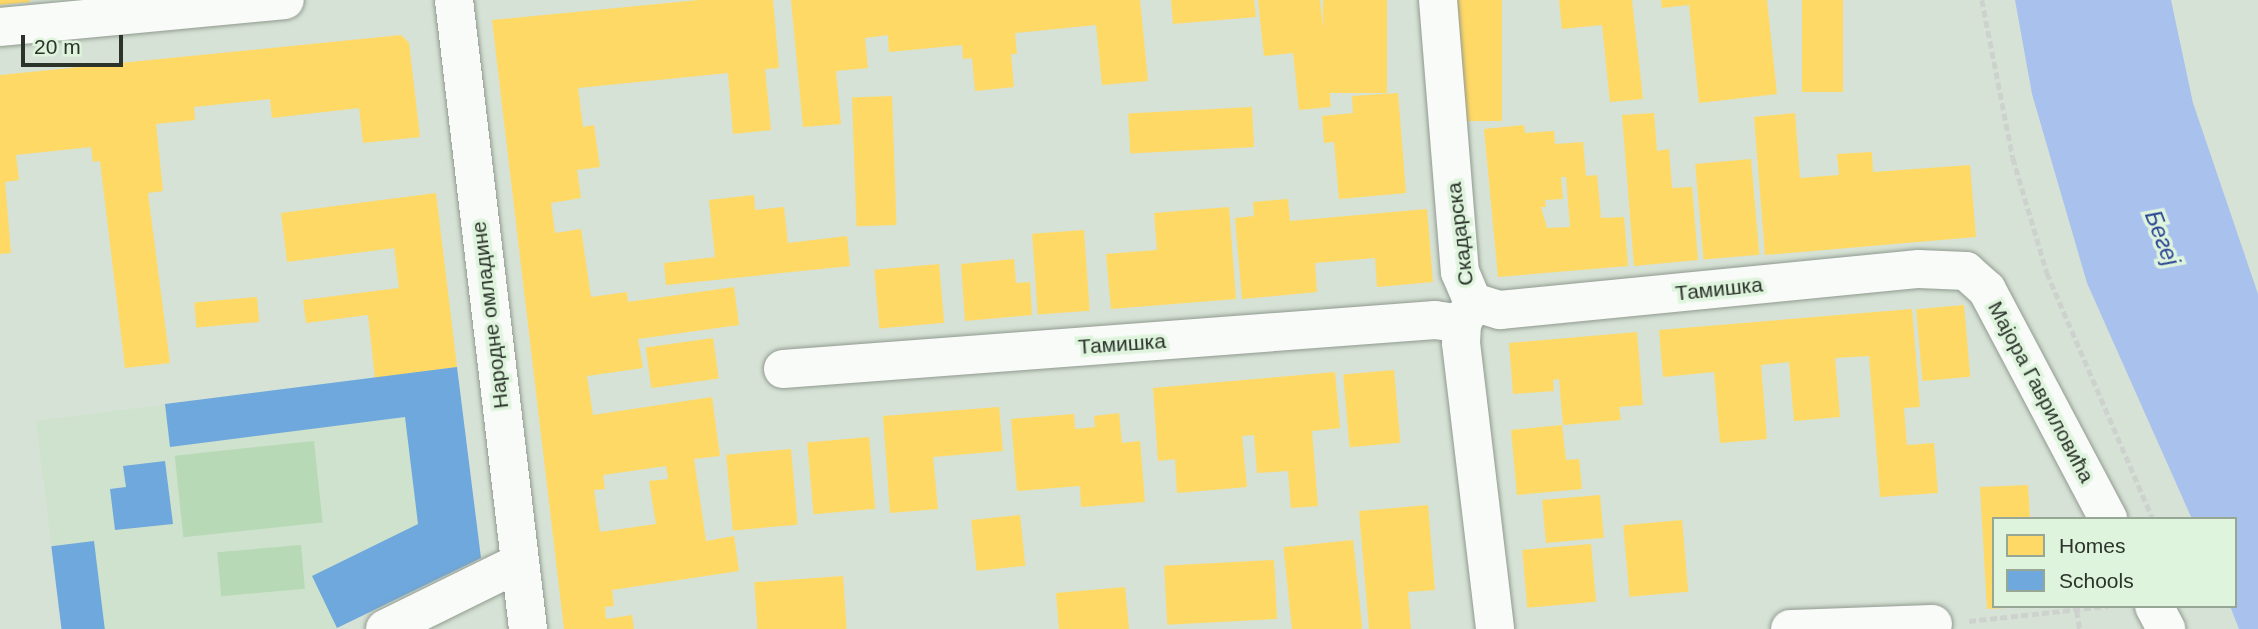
<!DOCTYPE html>
<html>
<head>
<meta charset="utf-8">
<style>
  body { margin:0 }
  #map { position:relative; width:2258px; height:629px; overflow:hidden; background:#d6e2d5; font-family:Arial,sans-serif }
  div>[style] { position:absolute }
  [style*='--x'] { left:calc(var(--x)*1px); top:calc(var(--y)*1px); width:calc(var(--w)*1px); rotate:calc(var(--a)*1deg) }
  .built>* { inset:0; background:#cee2cd }
  .green>* { inset:0; background:#b7d9b5; transform-origin:0 0 }
  .water>* { inset:0; background:#a8c1ed }
  .homes>* { inset:0; background:#ffd966; transform-origin:0 0 }
  .schools>* { inset:0; background:#6fa8dc; transform-origin:0 0 }
  .path>* { height:4.5px; margin-top:-2.25px; transform-origin:0; background:repeating-linear-gradient(90deg,#ced2ce 0 7px,transparent 0 10.5px) }
  .roads { filter:drop-shadow(0 0 2px #919a90) drop-shadow(0 0 2px #919a90) }
  .minor>* { height:38px; margin:-19px; padding:0 19px; transform-origin:19px; border-radius:19px; background:#f9fbf9 }
  span { translate:-50% -50%; white-space:nowrap; text-align:center; line-height:1.15; -webkit-text-stroke:7px #dff4dd; paint-order:stroke }
  .street-label { font-size:21px; color:#2b332b }
  .water-label { font-size:23px; color:#284492; font-style:italic }
  .legend { position:absolute; left:1992px; top:517px; width:245px; height:91px; box-sizing:border-box; background:#dff4dd; border:2px solid #97a796; margin:0; padding:9px 12px; list-style:none; font-size:21px; color:#2b332b }
  .legend li { display:flex; align-items:center; gap:14px; height:35px }
  .legend b { width:35px; border:2px solid #97a796 }
  .scale { position:absolute; left:21px; top:35px; width:102px; height:32px; box-sizing:border-box; border:4px solid #2b332b; border-top:0; padding-left:9px; font-size:21px; line-height:24px; white-space:nowrap; color:#2b332b; -webkit-text-stroke:5px #dff4dd; paint-order:stroke }
</style>
</head>
<body>
<div id="map">
  <div class="built">
    <i style="clip-path:polygon(457px 367px,481px 558px,335px 629px,62px 629px,36px 421px)"></i>
  </div>
  <div class="green">
    <i style="left:314px;top:441px;width:82px;height:140px;rotate:84deg"></i>
    <i style="left:301px;top:545px;width:44px;height:84px;rotate:85deg"></i>
  </div>
  <div class="water">
    <i style="clip-path:polygon(2015px 0,2171px 0,2193px 103px,2258px 294px,2258px 629px,2239px 629px,2230px 606px,2235px 606px,2235px 519px,2192px 519px,2087px 283px,2032px 94px)"></i>
  </div>
  <div class="homes">
    <i style="clip-path:polygon(0 0,30px 0,30px 2px,0 5px)"></i>
    <i style="clip-path:polygon(evenodd,699px 0,773px 0,779px 68px,765px 69px,771px 130px,733px 134px,728px 73px,578px 88px,583px 127px,594px 125px,600px 167px,577px 170px,581px 198px,551px 203px,555px 233px,581px 229px,591px 297px,627px 292px,628px 302px,734px 287px,739px 325px,638px 339px,643px 368px,587px 376px,593px 415px,712px 397px,720px 456px,694px 459px,706px 541px,734px 536px,739px 571px,612px 590px,614px 606px,605px 607px,606px 619px,632px 615px,634px 629px,564px 629px,492px 20px,699px 0,666px 466px,668px 479px,649px 481px,656px 524px,600px 532px,594px 490px,605px 489px,603px 475px,666px 466px)"></i>
    <i style="clip-path:polygon(791px 0,1140px 0,1148px 81px,1102px 85px,1096px 25px,1015px 33px,1017px 54px,1011px 54px,1014px 87px,975px 91px,972px 58px,963px 59px,962px 45px,889px 52px,888px 35px,865px 38px,868px 68px,836px 71px,841px 124px,803px 127px)"></i>
    <i style="clip-path:polygon(1171px 0,1254px 0,1256px 17px,1173px 24px)"></i>
    <i style="clip-path:polygon(1258px 0,1320px 0,1331px 107px,1299px 110px,1293px 53px,1264px 56px)"></i>
    <i style="left:1323px;top:0;width:64px;height:93px"></i>
    <i style="left:1457px;top:0;width:45px;height:121px"></i>
    <i style="clip-path:polygon(1559px 0,1632px 0,1643px 99px,1610px 102px,1602px 25px,1562px 29px)"></i>
    <i style="clip-path:polygon(1661px 0,1767px 0,1777px 94px,1699px 103px,1689px 5px,1662px 8px)"></i>
    <i style="left:1802px;top:0;width:41px;height:92px"></i>
    <i style="clip-path:polygon(401px 35px,409px 43px,420px 137px,363px 143px,359px 108px,272px 118px,270px 99px,194px 107px,195px 120px,156px 124px,163px 191px,148px 193px,170px 363px,125px 368px,100px 161px,93px 162px,91px 147px,16px 155px,19px 180px,5px 182px,11px 253px,0 254px,0 75px)"></i>
    <i style="clip-path:polygon(1398px 93px,1406px 193px,1339px 199px,1334px 142px,1324px 143px,1322px 116px,1353px 113px,1352px 96px)"></i>
    <i style="left:892px;top:96px;width:129px;height:40px;rotate:88deg"></i>
    <i style="left:1252px;top:107px;width:40px;height:124px;rotate:87deg"></i>
    <i style="clip-path:polygon(1654px 113px,1657px 151px,1669px 149px,1672px 188px,1692px 187px,1698px 260px,1634px 266px,1622px 115px)"></i>
    <i style="clip-path:polygon(1795px 113px,1800px 178px,1839px 175px,1837px 154px,1872px 152px,1873px 172px,1970px 165px,1976px 237px,1765px 255px,1754px 117px)"></i>
    <i style="clip-path:polygon(evenodd,1524px 125px,1525px 133px,1554px 131px,1555px 144px,1583px 142px,1586px 176px,1597px 175px,1601px 218px,1624px 217px,1628px 266px,1498px 277px,1484px 129px,1524px 125px,1561px 177px,1566px 177px,1570px 227px,1547px 228px,1541px 207px,1546px 207px,1545px 200px,1563px 199px,1561px 177px)"></i>
    <i style="left:1751px;top:159px;width:96px;height:56px;rotate:85deg"></i>
    <i style="clip-path:polygon(436px 193px,457px 367px,375px 378px,368px 315px,306px 323px,303px 300px,399px 288px,394px 248px,287px 262px,281px 213px)"></i>
    <i style="clip-path:polygon(754px 195px,755px 210px,784px 207px,788px 243px,847px 236px,850px 266px,666px 285px,664px 263px,715px 257px,709px 200px)"></i>
    <i style="clip-path:polygon(1288px 199px,1290px 221px,1427px 209px,1433px 282px,1377px 287px,1375px 258px,1315px 263px,1317px 292px,1242px 299px,1235px 218px,1254px 216px,1253px 202px)"></i>
    <i style="clip-path:polygon(1229px 207px,1236px 299px,1111px 309px,1106px 254px,1157px 250px,1154px 213px)"></i>
    <i style="left:1084px;top:230px;width:81px;height:52px;rotate:86deg"></i>
    <i style="clip-path:polygon(1014px 259px,1016px 283px,1030px 282px,1032px 315px,965px 321px,961px 264px)"></i>
    <i style="left:939px;top:264px;width:59px;height:65px;rotate:85deg"></i>
    <i style="left:257px;top:297px;width:25px;height:63px;rotate:85deg"></i>
    <i style="left:1964px;top:305px;width:72px;height:48px;rotate:85deg"></i>
    <i style="clip-path:polygon(1912px 309px,1920px 407px,1904px 408px,1907px 445px,1934px 443px,1938px 493px,1880px 497px,1869px 356px,1835px 358px,1840px 417px,1794px 421px,1789px 362px,1761px 365px,1767px 439px,1720px 443px,1714px 372px,1663px 377px,1659px 330px)"></i>
    <i style="clip-path:polygon(1637px 332px,1643px 405px,1619px 407px,1621px 420px,1563px 425px,1559px 379px,1553px 380px,1554px 391px,1513px 394px,1509px 343px)"></i>
    <i style="left:713px;top:338px;width:41px;height:68px;rotate:82deg"></i>
    <i style="left:1394px;top:370px;width:73px;height:51px;rotate:85deg"></i>
    <i style="clip-path:polygon(1335px 372px,1340px 428px,1312px 431px,1318px 506px,1291px 508px,1288px 471px,1257px 473px,1254px 435px,1242px 436px,1247px 487px,1177px 493px,1175px 459px,1158px 461px,1153px 388px)"></i>
    <i style="clip-path:polygon(999px 407px,1003px 451px,933px 457px,938px 509px,890px 513px,883px 416px)"></i>
    <i style="clip-path:polygon(1119px 413px,1122px 443px,1140px 441px,1145px 502px,1081px 507px,1080px 486px,1017px 491px,1011px 419px,1074px 414px,1075px 429px,1095px 427px,1094px 416px)"></i>
    <i style="clip-path:polygon(1562px 425px,1566px 460px,1579px 459px,1582px 489px,1517px 495px,1511px 430px)"></i>
    <i style="left:869px;top:437px;width:72px;height:62px;rotate:85deg"></i>
    <i style="left:791px;top:449px;width:76px;height:65px;rotate:85deg"></i>
    <i style="clip-path:polygon(2028px 485px,2030px 519px,1994px 519px,1994px 606px,2006px 608px,1987px 609px,1980px 487px)"></i>
    <i style="left:1600px;top:495px;width:43px;height:58px;rotate:85deg"></i>
    <i style="clip-path:polygon(1428px 505px,1435px 590px,1408px 592px,1411px 629px,1369px 629px,1359px 511px)"></i>
    <i style="left:1020px;top:515px;width:51px;height:49px;rotate:84deg"></i>
    <i style="left:1682px;top:520px;width:72px;height:59px;rotate:85deg"></i>
    <i style="left:1353px;top:540px;width:89px;height:70px;rotate:84deg"></i>
    <i style="left:1591px;top:544px;width:58px;height:69px;rotate:85deg"></i>
    <i style="left:1274px;top:560px;width:59px;height:110px;rotate:87deg"></i>
    <i style="left:843px;top:576px;width:53px;height:89px;rotate:86deg"></i>
    <i style="clip-path:polygon(1125px 587px,1129px 629px,1059px 629px,1056px 593px)"></i>
  </div>
  <div class="schools">
    <i style="clip-path:polygon(457px 367px,481px 558px,337px 628px,312px 576px,418px 524px,405px 417px,170px 447px,165px 404px)"></i>
    <i style="clip-path:polygon(165px 461px,173px 524px,115px 530px,110px 489px,126px 487px,123px 466px)"></i>
    <i style="left:94px;top:541px;width:89px;height:43px;rotate:83deg"></i>
  </div>
  <div class="path">
    <i style="--x:1982;--y:0;--w:161;--a:78.9"></i>
    <i style="--x:2013;--y:158;--w:120;--a:73.5"></i>
    <i style="--x:2047;--y:273;--w:268;--a:66.7"></i>
    <i style="--x:2077;--y:611;--w:18;--a:81"></i>
    <i style="--x:1969;--y:621;--w:140;--a:-6.2"></i>
  </div>
  <div class="roads">
    <div class="minor">
      <i style="--x:454;--y:0;--w:633;--a:83.29"></i>
      <i style="--x:1438;--y:0;--w:273;--a:85.4"></i>
      <i style="--x:1460;--y:272;--w:33;--a:67"></i>
      <i style="--x:1473;--y:302;--w:28;--a:17"></i>
      <i style="--x:1500;--y:310;--w:421;--a:-5.6"></i>
      <i style="--x:1919;--y:269;--w:47;--a:2.4"></i>
      <i style="--x:1966;--y:271;--w:28;--a:42"></i>
      <i style="--x:1987;--y:290;--w:259;--a:62.1"></i>
      <i style="--x:0;--y:27;--w:286;--a:-5.4"></i>
      <i style="--x:1473;--y:302;--w:25;--a:117"></i>
      <i style="--x:1462;--y:324;--w:19;--a:93"></i>
      <i style="--x:1461;--y:343;--w:288;--a:83.2"></i>
      <i style="--x:783;--y:369;--w:654;--a:-4.3"></i>
      <i style="--x:1435;--y:320;--w:27;--a:8"></i>
      <i style="--x:2154;--y:606;--w:26;--a:62"></i>
      <i style="--x:385;--y:629;--w:149;--a:-26.2"></i>
      <i style="--x:1790;--y:629;--w:143;--a:-2"></i>
    </div>
  </div>
  <div class="street-label">
    <span style="left:1460px;top:234px;rotate:-97deg">Скадарска</span>
    <span style="left:1719px;top:289px;rotate:-6deg">Тамишка</span>
    <span style="left:490px;top:315px;rotate:-97deg">Народне омладине</span>
    <span style="left:1122px;top:344px;rotate:-4deg">Тамишка</span>
    <span style="left:2041px;top:392px;rotate:62deg">Мајора Гавриловића</span>
  </div>
  <div class="water-label">
    <span style="left:2162px;top:238px;rotate:69deg">Бегеј</span>
  </div>
  <ul class="legend">
  <li><b style="height:19px;background:#ffd966"></b>Homes</li>
  <li><b style="height:19px;background:#6fa8dc"></b>Schools</li>
  </ul>
  <div class="scale">20 m</div>
</div>
</body>
</html>
